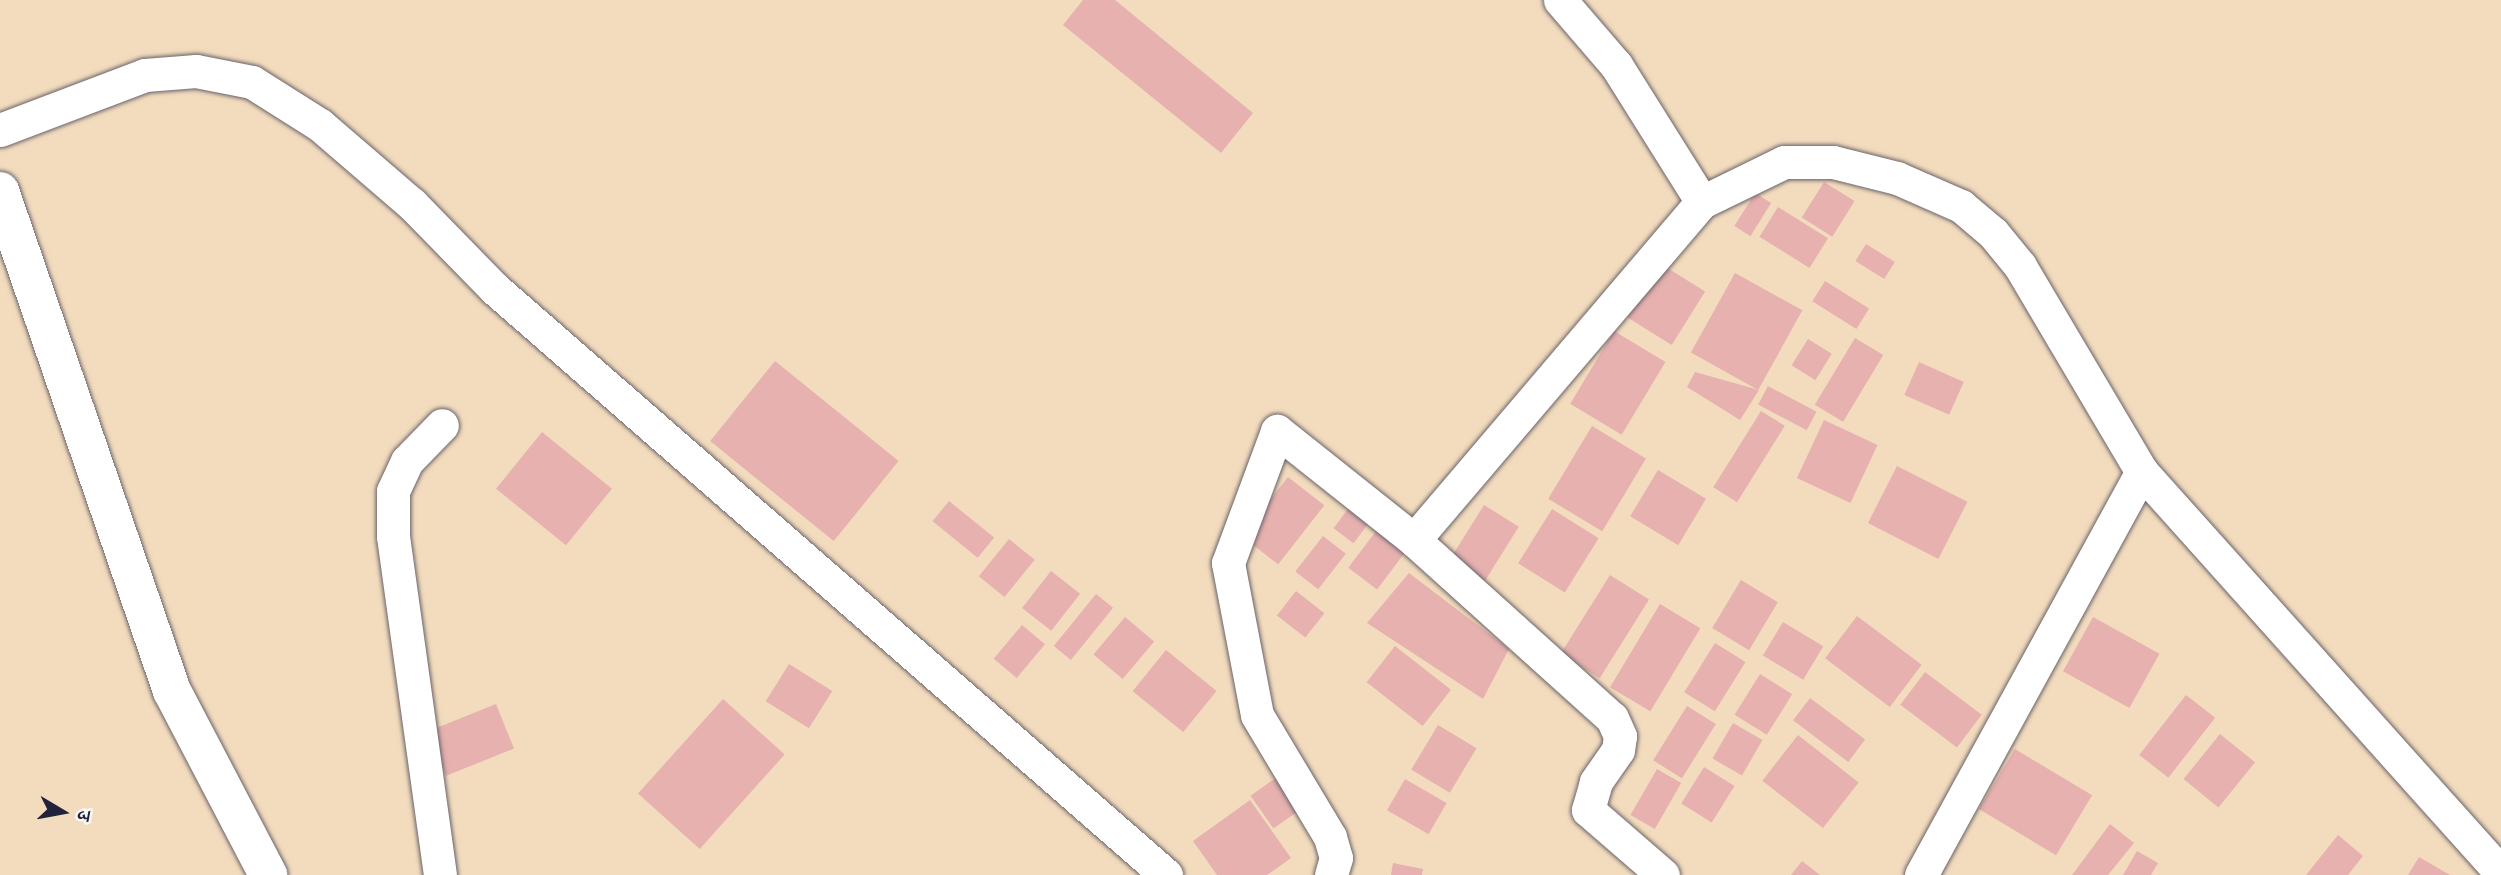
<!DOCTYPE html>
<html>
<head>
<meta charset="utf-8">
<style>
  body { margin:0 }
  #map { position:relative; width:2501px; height:875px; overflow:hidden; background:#f3dcbe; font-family:"IM FELL French Canon","Noto Serif Devanagari",serif }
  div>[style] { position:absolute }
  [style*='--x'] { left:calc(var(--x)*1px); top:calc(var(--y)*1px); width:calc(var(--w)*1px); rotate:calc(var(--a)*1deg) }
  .building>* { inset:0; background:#e6b1af; transform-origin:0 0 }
  .roads { filter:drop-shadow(0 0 2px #6b6369) drop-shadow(0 0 2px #6b6369) }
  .street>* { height:33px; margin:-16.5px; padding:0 16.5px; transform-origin:16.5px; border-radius:16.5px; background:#fff }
  .secondary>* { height:38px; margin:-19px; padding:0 19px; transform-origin:19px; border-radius:19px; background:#fff }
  span { translate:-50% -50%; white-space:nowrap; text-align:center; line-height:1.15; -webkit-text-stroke:6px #f6f6f2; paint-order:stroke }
  .north { position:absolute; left:28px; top:777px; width:70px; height:70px; -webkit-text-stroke:5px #f6f6f2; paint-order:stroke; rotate:100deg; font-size:19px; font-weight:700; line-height:28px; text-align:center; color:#22223b }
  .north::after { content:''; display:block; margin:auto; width:24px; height:32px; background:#22223b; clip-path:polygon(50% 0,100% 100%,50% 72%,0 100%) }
</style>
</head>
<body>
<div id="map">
  <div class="building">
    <i style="clip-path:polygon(1083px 0,1115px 0,1253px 113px,1221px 153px,1063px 25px)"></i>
    <i style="left:1824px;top:182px;width:36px;height:42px;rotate:32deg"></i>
    <i style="left:1755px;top:193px;width:19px;height:39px;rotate:32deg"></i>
    <i style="left:1778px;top:207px;width:59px;height:35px;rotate:32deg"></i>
    <i style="left:1866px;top:244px;width:34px;height:20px;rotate:32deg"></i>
    <i style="left:1661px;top:264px;width:52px;height:63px;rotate:32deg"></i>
    <i style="left:1735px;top:273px;width:77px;height:91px;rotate:29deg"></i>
    <i style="left:1825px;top:281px;width:52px;height:24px;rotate:32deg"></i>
    <i style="left:1614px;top:331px;width:60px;height:85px;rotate:31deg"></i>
    <i style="left:1855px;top:338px;width:33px;height:78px;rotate:31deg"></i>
    <i style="left:1808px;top:339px;width:28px;height:31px;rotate:32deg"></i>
    <i style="left:775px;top:361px;width:159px;height:103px;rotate:39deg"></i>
    <i style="left:1919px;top:362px;width:49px;height:36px;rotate:24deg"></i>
    <i style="clip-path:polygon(1695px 372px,1759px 390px,1740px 420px,1687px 387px)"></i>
    <i style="left:1768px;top:386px;width:55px;height:21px;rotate:28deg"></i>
    <i style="left:1761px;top:411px;width:28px;height:90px;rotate:32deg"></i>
    <i style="left:1824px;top:420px;width:59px;height:64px;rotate:25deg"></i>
    <i style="left:1592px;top:426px;width:63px;height:85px;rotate:31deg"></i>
    <i style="left:542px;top:432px;width:90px;height:73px;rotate:39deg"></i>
    <i style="left:1897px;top:466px;width:79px;height:64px;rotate:27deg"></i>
    <i style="left:1658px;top:470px;width:56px;height:54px;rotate:31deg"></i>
    <i style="left:1288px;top:477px;width:46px;height:75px;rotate:38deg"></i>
    <i style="left:949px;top:501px;width:58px;height:26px;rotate:39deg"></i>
    <i style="left:1351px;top:505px;width:25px;height:29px;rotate:37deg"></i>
    <i style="left:1484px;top:505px;width:41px;height:66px;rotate:32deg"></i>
    <i style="left:1552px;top:509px;width:55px;height:64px;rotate:32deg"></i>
    <i style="left:1379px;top:527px;width:36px;height:51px;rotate:37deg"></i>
    <i style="left:1323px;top:536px;width:29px;height:45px;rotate:38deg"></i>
    <i style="left:1009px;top:539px;width:33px;height:48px;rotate:39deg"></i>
    <i style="left:1051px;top:571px;width:37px;height:47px;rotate:38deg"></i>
    <i style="clip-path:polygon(1409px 573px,1509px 649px,1483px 699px,1367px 623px)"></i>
    <i style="left:1610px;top:575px;width:46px;height:93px;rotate:32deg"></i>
    <i style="left:1741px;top:580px;width:43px;height:56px;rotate:31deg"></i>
    <i style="left:1296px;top:591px;width:36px;height:31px;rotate:38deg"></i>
    <i style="left:1096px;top:594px;width:22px;height:67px;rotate:39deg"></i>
    <i style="left:1660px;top:604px;width:47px;height:97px;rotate:31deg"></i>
    <i style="left:1857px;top:616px;width:81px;height:53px;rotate:37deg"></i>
    <i style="left:1125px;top:617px;width:38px;height:49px;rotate:40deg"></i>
    <i style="left:2093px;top:617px;width:76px;height:62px;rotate:29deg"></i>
    <i style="left:1783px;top:622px;width:47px;height:39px;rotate:31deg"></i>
    <i style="left:1022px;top:625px;width:30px;height:44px;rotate:40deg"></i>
    <i style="left:1715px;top:643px;width:36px;height:58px;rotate:32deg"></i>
    <i style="left:1395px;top:646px;width:71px;height:46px;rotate:38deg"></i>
    <i style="left:1166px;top:650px;width:65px;height:53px;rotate:39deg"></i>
    <i style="left:789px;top:664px;width:51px;height:44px;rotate:32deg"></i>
    <i style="left:1925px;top:672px;width:71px;height:41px;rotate:37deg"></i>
    <i style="left:1760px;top:674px;width:38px;height:48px;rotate:32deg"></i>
    <i style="left:2186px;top:695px;width:37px;height:76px;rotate:38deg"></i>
    <i style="left:1810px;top:698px;width:69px;height:28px;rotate:37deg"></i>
    <i style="left:723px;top:699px;width:83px;height:127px;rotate:42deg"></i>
    <i style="left:496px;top:704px;width:48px;height:73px;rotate:68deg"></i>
    <i style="left:1687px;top:706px;width:34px;height:64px;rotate:32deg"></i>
    <i style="left:1733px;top:723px;width:34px;height:41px;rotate:30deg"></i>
    <i style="left:1438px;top:725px;width:45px;height:52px;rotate:31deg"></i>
    <i style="left:2220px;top:734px;width:45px;height:58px;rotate:39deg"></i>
    <i style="left:1798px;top:735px;width:77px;height:58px;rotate:38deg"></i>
    <i style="left:2015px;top:749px;width:90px;height:70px;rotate:31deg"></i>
    <i style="left:1704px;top:767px;width:36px;height:43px;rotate:32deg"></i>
    <i style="left:1657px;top:769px;width:28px;height:53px;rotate:30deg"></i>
    <i style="left:1280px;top:775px;width:40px;height:36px;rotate:55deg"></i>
    <i style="left:1405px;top:779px;width:48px;height:36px;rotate:30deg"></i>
    <i style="clip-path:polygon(1250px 800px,1291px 858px,1267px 875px,1217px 875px,1193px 841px)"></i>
    <i style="clip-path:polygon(2110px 824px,2134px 843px,2108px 875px,2072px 875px)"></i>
    <i style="clip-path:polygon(2338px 835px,2363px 856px,2348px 875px,2306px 875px)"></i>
    <i style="clip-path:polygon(2137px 851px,2158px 863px,2151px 875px,2123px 875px)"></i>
    <i style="clip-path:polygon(2419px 857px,2450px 875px,2408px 875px)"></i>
    <i style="clip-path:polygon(1802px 861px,1820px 875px,1791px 875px)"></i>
    <i style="clip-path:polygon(1393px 863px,1423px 869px,1422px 875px,1391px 875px)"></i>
  </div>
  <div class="roads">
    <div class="street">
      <i style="--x:1560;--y:0;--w:86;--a:49.3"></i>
      <i style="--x:1616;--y:65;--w:162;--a:57.9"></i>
      <i style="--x:1702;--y:202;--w:91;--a:-26"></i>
      <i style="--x:1784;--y:162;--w:49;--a:0"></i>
      <i style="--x:1833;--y:162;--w:66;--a:14"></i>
      <i style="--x:1897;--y:178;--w:70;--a:23.6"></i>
      <i style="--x:1961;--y:206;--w:42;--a:40.2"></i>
      <i style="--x:1993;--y:233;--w:43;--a:50.7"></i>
      <i style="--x:2020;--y:266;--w:239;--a:59.4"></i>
      <i style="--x:2142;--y:472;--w:538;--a:48.16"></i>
      <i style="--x:0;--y:130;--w:155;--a:-20.8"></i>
      <i style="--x:145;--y:75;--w:51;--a:-4.5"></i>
      <i style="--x:196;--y:71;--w:57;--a:11.1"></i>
      <i style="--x:252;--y:82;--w:80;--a:32.3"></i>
      <i style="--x:320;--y:125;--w:121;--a:40.7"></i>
      <i style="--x:412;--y:204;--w:119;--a:45.7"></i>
      <i style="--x:495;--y:289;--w:891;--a:41.13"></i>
      <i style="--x:1414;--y:540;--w:444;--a:-49.6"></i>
      <i style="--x:440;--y:875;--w:342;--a:-97.9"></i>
      <i style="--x:393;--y:536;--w:45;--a:-90"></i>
      <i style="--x:393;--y:491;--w:33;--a:-65"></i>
      <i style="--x:407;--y:461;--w:50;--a:-45.8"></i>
      <i style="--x:1331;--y:875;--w:18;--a:-74"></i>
      <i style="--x:1336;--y:858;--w:22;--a:-106"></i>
      <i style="--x:1330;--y:837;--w:142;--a:-120.9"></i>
      <i style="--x:1257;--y:715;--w:155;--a:-100.8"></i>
      <i style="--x:1228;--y:563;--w:141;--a:-69.6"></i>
      <i style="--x:1277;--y:431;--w:175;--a:38.5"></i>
      <i style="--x:1414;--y:540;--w:266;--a:42"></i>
      <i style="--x:1612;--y:718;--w:20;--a:66"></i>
      <i style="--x:1620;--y:736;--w:14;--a:98"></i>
      <i style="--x:1618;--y:750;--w:39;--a:125"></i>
      <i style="--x:1596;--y:782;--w:29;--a:106"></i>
      <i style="--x:1588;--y:810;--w:99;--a:40.9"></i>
      <i style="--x:1921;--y:875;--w:460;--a:-61.3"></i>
    </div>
    <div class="secondary">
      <i style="--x:0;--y:191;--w:529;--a:71.02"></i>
      <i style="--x:172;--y:691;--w:208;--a:62.4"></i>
    </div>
  </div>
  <div class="north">उ</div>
</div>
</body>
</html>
